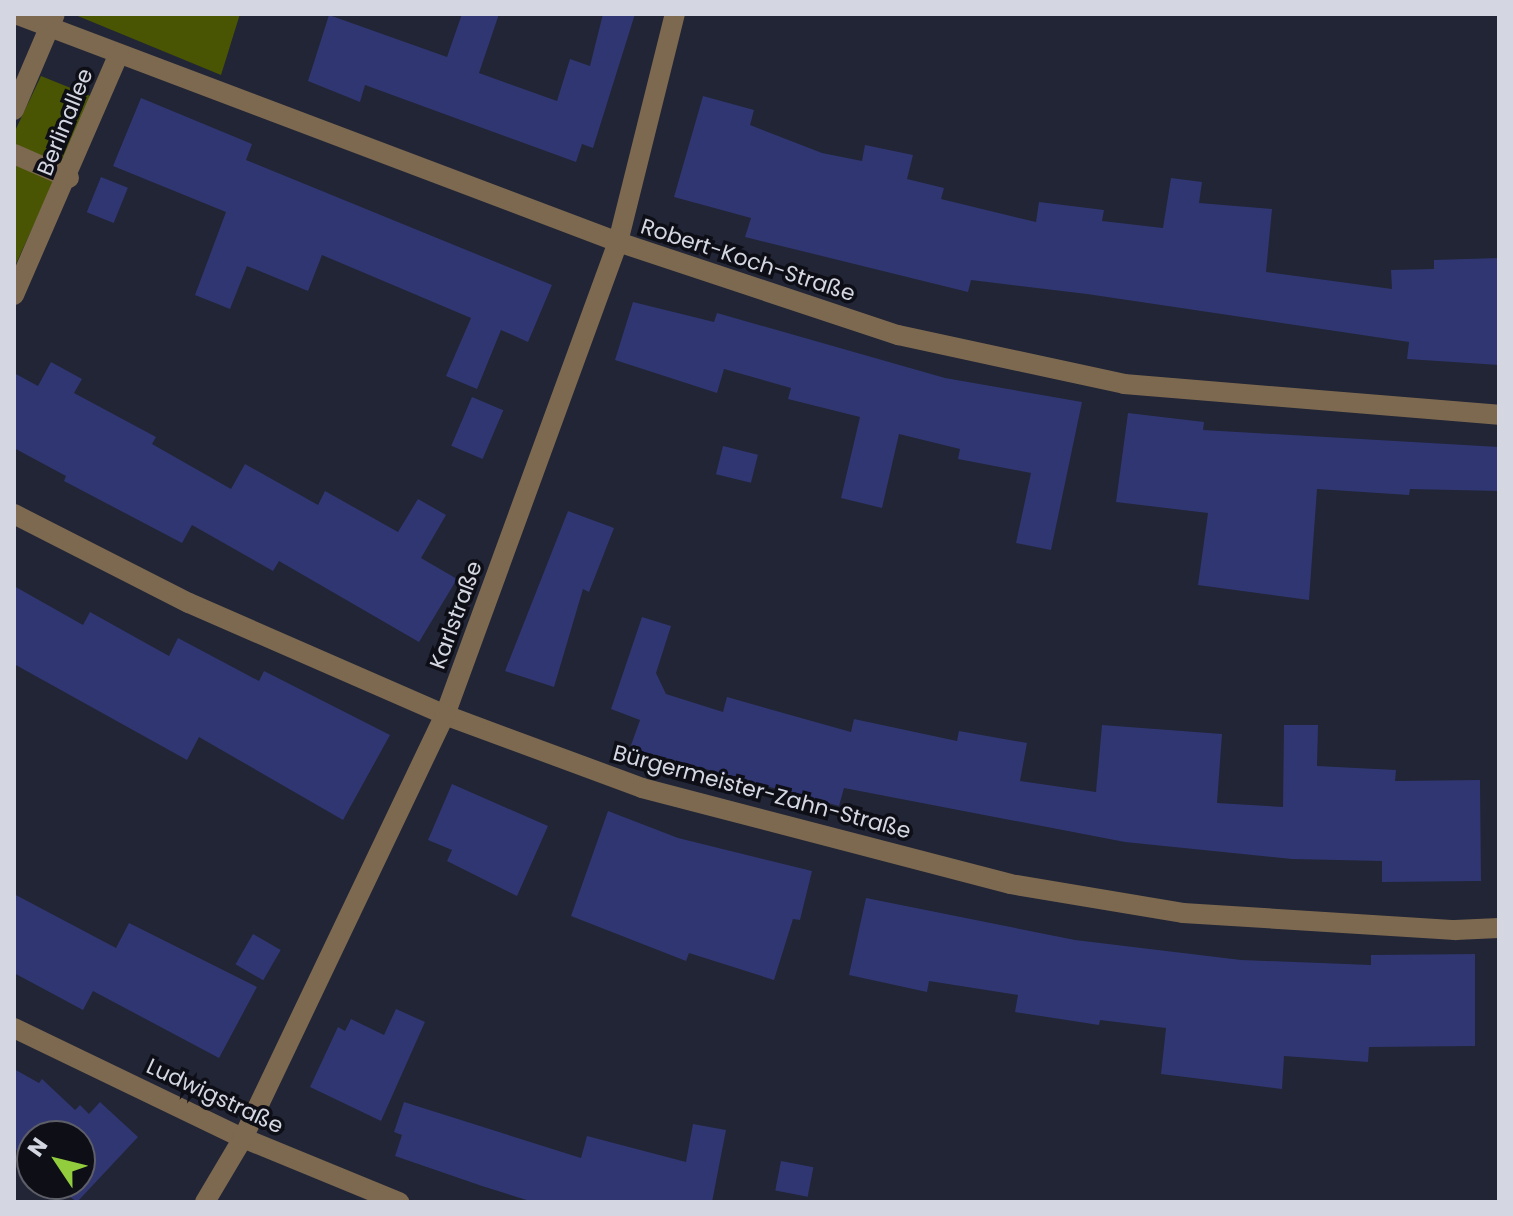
<!DOCTYPE html>
<html>
<head>
<meta charset="utf-8">
<style>
  body { margin:0 }
  #map { position:relative; width:1513px; height:1216px; overflow:hidden; background:#212535; font-family:Poppins,sans-serif }
  div>[style] { position:absolute }
  [style*='--x'] { left:calc(var(--x)*1px); top:calc(var(--y)*1px); width:calc(var(--w)*1px); rotate:calc(var(--a)*1deg) }
  .green>* { inset:0; background:#495503 }
  .building>* { inset:0; background:#303671; transform-origin:0 0 }
  .minor>* { height:20px; margin:-10px; padding:0 10px; transform-origin:10px; border-radius:10px; background:#7d6950 }
  span { translate:-50% -50%; white-space:nowrap; text-align:center; line-height:1.15; -webkit-text-stroke:7px #0d0e16; paint-order:stroke }
  .street-label { font-size:22px; color:#d4d7e2 }
  .frame { position:absolute; inset:0; border:16px solid #d4d7e2; pointer-events:none }
  .north { position:absolute; left:16px; top:1120px; width:80px; height:80px; box-sizing:border-box; background:#0d0e16; border:2px solid #5d5e68; border-radius:50%; rotate:305deg; font-size:22px; font-weight:700; line-height:32px; text-align:center; color:#d4d7e2 }
  .north::after { content:''; display:block; margin:auto; width:28px; height:36px; background:#92cd3e; clip-path:polygon(50% 0,100% 100%,50% 72%,0 100%) }
</style>
</head>
<body>
<div id="map">
  <div class="green">
    <i style="clip-path:polygon(73px 14px,240px 14px,221px 75px)"></i>
    <i style="clip-path:polygon(41px 76px,93px 97px,14px 268px,14px 133px)"></i>
  </div>
  <div class="building">
    <i style="clip-path:polygon(462px 14px,499px 14px,479px 73px,557px 101px,570px 59px,590px 66px,603px 14px,635px 14px,593px 148px,582px 144px,576px 162px,365px 85px,360px 102px,308px 81px,329px 15px,447px 57px)"></i>
    <i style="clip-path:polygon(703px 96px,754px 110px,750px 125px,822px 153px,862px 161px,865px 145px,913px 155px,907px 179px,944px 188px,941px 199px,1036px 222px,1039px 202px,1104px 210px,1102px 221px,1163px 228px,1171px 178px,1202px 182px,1199px 203px,1272px 209px,1266px 272px,1392px 289px,1391px 270px,1434px 269px,1434px 260px,1499px 258px,1499px 365px,1407px 359px,1409px 342px,1087px 294px,971px 280px,968px 292px,745px 237px,751px 218px,674px 197px)"></i>
    <i style="clip-path:polygon(141px 98px,252px 144px,246px 160px,552px 285px,528px 342px,501px 330px,477px 389px,446px 376px,471px 318px,322px 255px,308px 291px,247px 266px,230px 309px,195px 295px,226px 212px,113px 166px)"></i>
    <i style="left:101px;top:177px;width:29px;height:38px;rotate:22deg"></i>
    <i style="clip-path:polygon(633px 302px,714px 322px,717px 313px,945px 378px,1082px 402px,1051px 550px,1016px 543px,1031px 473px,958px 459px,960px 449px,899px 434px,882px 508px,841px 498px,860px 417px,788px 399px,791px 388px,724px 369px,717px 393px,615px 360px)"></i>
    <i style="clip-path:polygon(51px 362px,82px 379px,74px 393px,156px 437px,152px 444px,231px 489px,245px 464px,318px 505px,325px 491px,398px 532px,418px 499px,446px 515px,421px 558px,457px 579px,419px 642px,279px 561px,273px 571px,192px 525px,182px 543px,64px 481px,66px 476px,14px 448px,14px 373px,38px 386px)"></i>
    <i style="left:472px;top:397px;width:34px;height:53px;rotate:23deg"></i>
    <i style="clip-path:polygon(1128px 413px,1204px 422px,1203px 430px,1499px 447px,1499px 491px,1410px 489px,1409px 495px,1317px 489px,1309px 600px,1198px 585px,1208px 513px,1116px 502px)"></i>
    <i style="left:723px;top:446px;width:36px;height:29px;rotate:14deg"></i>
    <i style="clip-path:polygon(568px 511px,614px 528px,589px 592px,583px 589px,554px 687px,505px 671px)"></i>
    <i style="clip-path:polygon(14px 586px,83px 625px,90px 612px,169px 656px,178px 638px,259px 681px,264px 671px,390px 735px,343px 820px,199px 737px,187px 760px,14px 664px)"></i>
    <i style="clip-path:polygon(642px 617px,671px 626px,656px 673px,666px 694px,723px 712px,727px 697px,851px 732px,854px 719px,957px 741px,959px 731px,1027px 743px,1020px 781px,1096px 792px,1102px 725px,1222px 734px,1217px 803px,1283px 807px,1284px 725px,1318px 725px,1317px 766px,1396px 770px,1395px 781px,1480px 780px,1481px 881px,1382px 882px,1382px 861px,1292px 859px,1125px 842px,844px 788px,839px 806px,630px 748px,640px 720px,611px 709px)"></i>
    <i style="clip-path:polygon(452px 784px,548px 826px,517px 896px,447px 861px,452px 850px,428px 840px)"></i>
    <i style="clip-path:polygon(608px 811px,678px 838px,812px 871px,800px 920px,793px 919px,774px 980px,689px 953px,686px 961px,571px 916px)"></i>
    <i style="clip-path:polygon(14px 894px,116px 948px,129px 923px,257px 987px,219px 1058px,93px 991px,83px 1010px,14px 973px)"></i>
    <i style="clip-path:polygon(866px 898px,1075px 940px,1241px 960px,1371px 965px,1371px 955px,1475px 954px,1475px 1046px,1369px 1047px,1368px 1062px,1284px 1056px,1282px 1089px,1161px 1074px,1166px 1028px,1100px 1020px,1099px 1025px,1015px 1012px,1018px 995px,929px 981px,927px 992px,849px 975px)"></i>
    <i style="left:253px;top:934px;width:32px;height:35px;rotate:30deg"></i>
    <i style="clip-path:polygon(396px 1009px,425px 1022px,381px 1121px,310px 1087px,338px 1027px,345px 1031px,351px 1019px,384px 1035px)"></i>
    <i style="clip-path:polygon(14px 1069px,39px 1083px,42px 1079px,75px 1110px,80px 1105px,89px 1114px,100px 1102px,138px 1137px,77px 1202px,53px 1184px,80px 1184px,80px 1136px,32px 1136px,32px 1165px,14px 1148px)"></i>
    <i style="clip-path:polygon(404px 1102px,581px 1158px,587px 1136px,686px 1162px,693px 1124px,726px 1130px,712px 1202px,533px 1202px,482px 1186px,395px 1156px,402px 1135px,394px 1132px)"></i>
    <i style="left:781px;top:1161px;width:33px;height:30px;rotate:11deg"></i>
  </div>
  <div class="minor">
    <i style="--x:15;--y:14;--w:645;--a:20.71"></i>
    <i style="--x:618;--y:242;--w:295;--a:18.4"></i>
    <i style="--x:898;--y:335;--w:231;--a:12.2"></i>
    <i style="--x:1124;--y:384;--w:376;--a:4.7"></i>
    <i style="--x:14;--y:110;--w:104;--a:-66.9"></i>
    <i style="--x:14;--y:154;--w:60;--a:23.6"></i>
    <i style="--x:14;--y:295;--w:263;--a:-66.5"></i>
    <i style="--x:14;--y:514;--w:196;--a:27"></i>
    <i style="--x:189;--y:603;--w:279;--a:23.6"></i>
    <i style="--x:445;--y:715;--w:210;--a:20.3"></i>
    <i style="--x:642;--y:788;--w:380;--a:14.6"></i>
    <i style="--x:1010;--y:884;--w:175;--a:9.5"></i>
    <i style="--x:1183;--y:913;--w:273;--a:3.6"></i>
    <i style="--x:1455;--y:930;--w:44;--a:-2.6"></i>
    <i style="--x:14;--y:1028;--w:254;--a:25.7"></i>
    <i style="--x:243;--y:1138;--w:169;--a:22.3"></i>
    <i style="--x:205;--y:1202;--w:74;--a:-59.3"></i>
    <i style="--x:243;--y:1138;--w:469;--a:-64.5"></i>
    <i style="--x:445;--y:715;--w:504;--a:-69.91"></i>
    <i style="--x:618;--y:242;--w:235;--a:-76"></i>
  </div>
  <div class="street-label">
    <span style="left:65px;top:122px;rotate:-68deg">Berlinallee</span>
    <span style="left:748px;top:260px;rotate:18deg">Robert-Koch-Straße</span>
    <span style="left:456px;top:615px;rotate:-70deg">Karlstraße</span>
    <span style="left:762px;top:792px;rotate:15deg">Bürgermeister-Zahn-Straße</span>
    <span style="left:215px;top:1096px;rotate:25deg">Ludwigstraße</span>
  </div>
  <div class="frame"></div>
  <div class="north">N</div>
</div>
</body>
</html>
